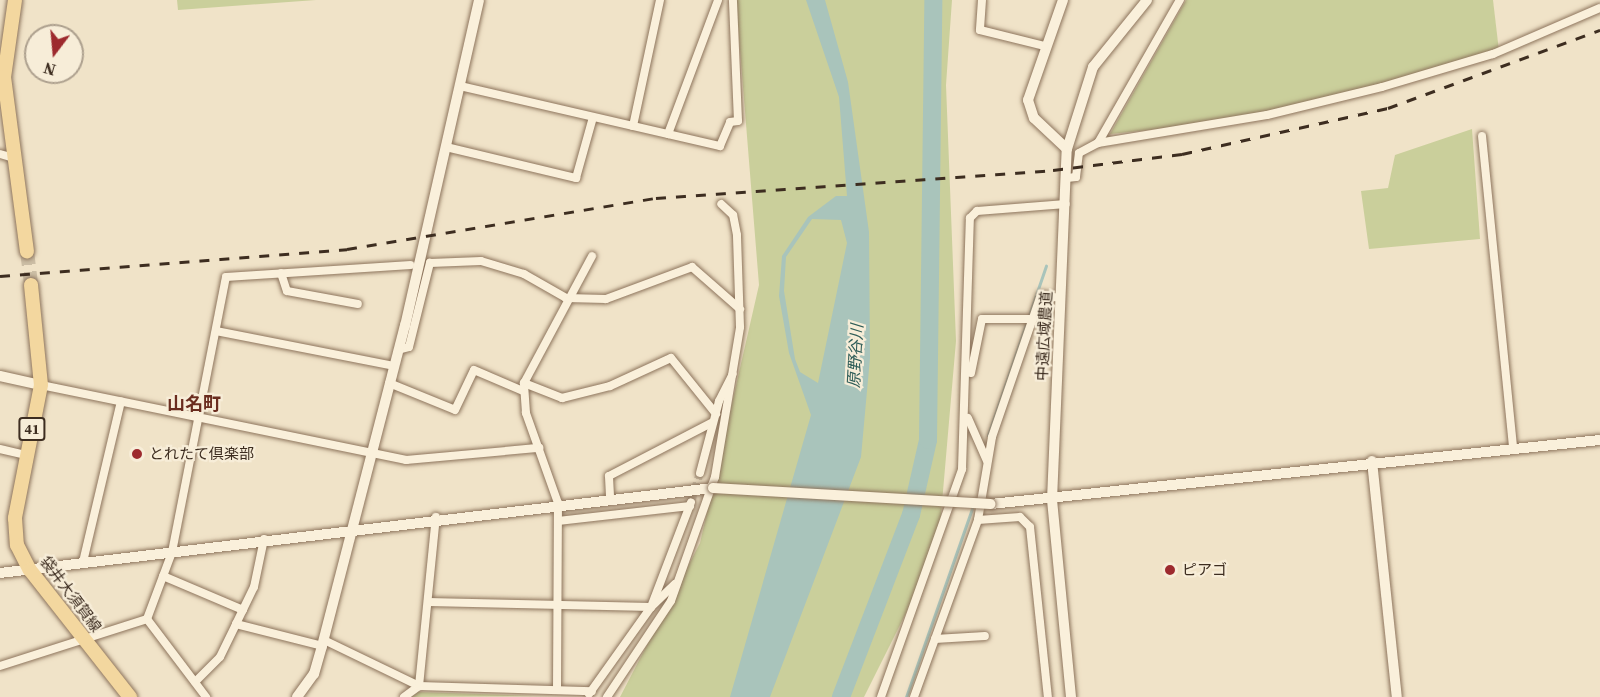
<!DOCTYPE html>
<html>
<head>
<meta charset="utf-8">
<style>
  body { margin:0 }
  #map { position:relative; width:1600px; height:697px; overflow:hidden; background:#f0e3c8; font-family:"Source Serif 4","Noto Sans JP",serif }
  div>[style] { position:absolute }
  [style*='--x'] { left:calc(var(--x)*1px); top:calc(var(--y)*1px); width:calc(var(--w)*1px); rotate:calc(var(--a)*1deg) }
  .green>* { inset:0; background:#cacf9b }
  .water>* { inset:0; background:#a9c4bb }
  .stream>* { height:3px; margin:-1.5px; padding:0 1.5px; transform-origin:1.5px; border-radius:1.5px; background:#a9c4bb }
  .river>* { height:18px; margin:-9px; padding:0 9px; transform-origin:9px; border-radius:9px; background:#a9c4bb }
  .minor-tunnel>* { height:8px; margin-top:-4px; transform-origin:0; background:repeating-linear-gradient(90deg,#ccbfa6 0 8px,transparent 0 12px) }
  .primary-tunnel>* { height:14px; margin-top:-7px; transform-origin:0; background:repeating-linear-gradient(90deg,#ccbfa6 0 14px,transparent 0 21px) }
  .roads { filter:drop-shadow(0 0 2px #8d745c) drop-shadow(0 0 2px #8d745c) }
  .minor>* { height:8px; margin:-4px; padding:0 4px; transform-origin:4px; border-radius:4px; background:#faf0db }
  .tertiary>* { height:10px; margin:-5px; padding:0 5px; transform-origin:5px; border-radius:5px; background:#faf0db }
  .primary>* { height:14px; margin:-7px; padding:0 7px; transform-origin:7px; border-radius:7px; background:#f3d79f }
  .rail>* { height:3px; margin-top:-1.5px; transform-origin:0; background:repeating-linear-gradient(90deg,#3d2d20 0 10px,transparent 0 20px) }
  .bridges { filter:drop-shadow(0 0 2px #8d745c) drop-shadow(0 0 2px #8d745c) }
  .tertiary-bridge>* { height:10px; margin:-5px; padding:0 5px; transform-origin:5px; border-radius:5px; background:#faf0db }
  .dots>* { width:16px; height:16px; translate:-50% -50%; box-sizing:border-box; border:3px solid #f7edd8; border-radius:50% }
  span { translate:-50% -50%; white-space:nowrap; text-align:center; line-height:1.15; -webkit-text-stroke:4.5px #f7edd8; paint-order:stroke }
  .shield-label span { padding:2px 4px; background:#f7edd8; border:2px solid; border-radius:4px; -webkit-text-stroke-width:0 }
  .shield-label { font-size:14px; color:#3d2d20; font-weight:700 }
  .street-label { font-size:15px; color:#3d2d20 }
  .poi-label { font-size:15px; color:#3d2d20 }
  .left { translate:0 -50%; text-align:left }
  .water-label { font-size:16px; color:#2f5d58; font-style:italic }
  .quarter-label { font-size:18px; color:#6a2c1e; font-weight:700 }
  .north { position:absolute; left:24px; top:24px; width:60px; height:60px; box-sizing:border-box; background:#f7edd8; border:2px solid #ada08e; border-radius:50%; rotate:196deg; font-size:16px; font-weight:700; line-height:24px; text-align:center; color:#3d2d20 }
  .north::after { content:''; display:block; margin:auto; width:21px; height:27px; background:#9d2a2e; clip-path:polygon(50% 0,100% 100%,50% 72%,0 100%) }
</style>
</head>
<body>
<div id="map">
  <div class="green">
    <i style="clip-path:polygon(177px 0,316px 0,178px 10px)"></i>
    <i style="clip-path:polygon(736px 0,952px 0,946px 85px,956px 341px,938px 549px,864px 697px,620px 697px,700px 543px,759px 285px)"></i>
    <i style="clip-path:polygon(1186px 0,1493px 0,1499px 51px,1387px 86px,1208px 124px,1110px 134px)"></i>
    <i style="clip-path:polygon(1472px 129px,1480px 239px,1369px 249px,1361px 191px,1388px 188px,1395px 155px)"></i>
    <i style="clip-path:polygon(418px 692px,536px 696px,411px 697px)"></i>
  </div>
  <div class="water">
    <i style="clip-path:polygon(evenodd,806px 0,825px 0,848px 82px,869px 232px,870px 358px,861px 457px,770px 697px,730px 697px,811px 415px,789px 353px,779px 296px,782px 256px,808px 217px,836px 196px,847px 196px,839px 97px,806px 0,812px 219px,841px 220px,847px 243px,818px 383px,800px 372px,795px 359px,784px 291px,786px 257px,812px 219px)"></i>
  </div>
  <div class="stream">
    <i style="--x:988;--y:435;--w:179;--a:-71.1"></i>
    <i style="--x:906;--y:697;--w:202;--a:-70.7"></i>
  </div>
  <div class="river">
    <i style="--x:841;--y:697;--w:195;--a:-69"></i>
    <i style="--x:911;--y:515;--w:77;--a:-77.2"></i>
    <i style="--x:928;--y:440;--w:440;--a:-89.3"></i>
  </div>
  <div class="minor-tunnel">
    <i style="--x:691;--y:502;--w:30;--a:-73"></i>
  </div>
  <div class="primary-tunnel">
    <i style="--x:27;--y:251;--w:34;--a:83"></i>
  </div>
  <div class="roads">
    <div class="minor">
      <i style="--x:982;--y:0;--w:30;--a:94"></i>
      <i style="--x:980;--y:30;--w:66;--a:14"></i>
      <i style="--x:460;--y:86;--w:267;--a:13"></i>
      <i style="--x:720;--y:146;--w:26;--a:-67"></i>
      <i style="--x:730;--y:122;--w:8;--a:-7"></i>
      <i style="--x:738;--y:121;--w:121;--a:-92.4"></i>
      <i style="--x:633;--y:126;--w:129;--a:-77.9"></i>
      <i style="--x:668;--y:134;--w:143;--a:-69.5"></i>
      <i style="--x:1482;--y:136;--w:315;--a:84.3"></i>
      <i style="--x:1098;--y:143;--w:165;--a:-60.2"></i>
      <i style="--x:446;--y:147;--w:134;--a:13.4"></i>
      <i style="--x:576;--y:178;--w:63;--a:-74.4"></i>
      <i style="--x:0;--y:154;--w:15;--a:16"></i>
      <i style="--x:1067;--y:178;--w:9;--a:-6"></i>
      <i style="--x:1076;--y:177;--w:24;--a:-83"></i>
      <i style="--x:1079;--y:153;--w:21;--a:-28"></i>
      <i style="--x:1098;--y:143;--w:171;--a:-9.4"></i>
      <i style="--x:1267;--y:115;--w:118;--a:-13.7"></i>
      <i style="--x:1382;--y:87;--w:116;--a:-16.6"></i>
      <i style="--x:1493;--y:54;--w:116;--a:-23.3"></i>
      <i style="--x:281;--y:273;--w:19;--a:72"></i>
      <i style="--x:287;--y:291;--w:72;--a:10.4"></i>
      <i style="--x:216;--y:331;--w:181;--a:11.1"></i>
      <i style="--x:398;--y:350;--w:11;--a:-15"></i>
      <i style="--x:409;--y:347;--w:87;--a:-76"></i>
      <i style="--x:430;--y:263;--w:51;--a:-2.2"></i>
      <i style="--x:481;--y:261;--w:45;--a:16.8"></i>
      <i style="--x:524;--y:274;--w:48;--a:29.7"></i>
      <i style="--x:566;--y:298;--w:40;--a:1.4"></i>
      <i style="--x:606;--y:299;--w:92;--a:-20.4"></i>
      <i style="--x:692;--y:267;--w:64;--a:41.2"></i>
      <i style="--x:971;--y:373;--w:55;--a:-78.5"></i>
      <i style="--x:982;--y:319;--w:51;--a:0"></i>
      <i style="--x:389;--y:383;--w:71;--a:22.2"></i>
      <i style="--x:455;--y:410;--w:44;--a:-64.6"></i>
      <i style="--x:474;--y:370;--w:53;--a:23.2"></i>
      <i style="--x:524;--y:383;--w:41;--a:21.5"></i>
      <i style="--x:562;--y:398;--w:49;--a:-14"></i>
      <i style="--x:610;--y:386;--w:67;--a:-24.7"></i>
      <i style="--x:671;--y:358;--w:72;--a:51.2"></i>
      <i style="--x:41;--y:385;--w:373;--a:11.6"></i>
      <i style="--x:406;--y:460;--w:134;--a:-5.2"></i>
      <i style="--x:968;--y:418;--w:47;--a:66.2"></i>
      <i style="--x:0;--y:449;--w:28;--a:13"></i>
      <i style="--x:700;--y:473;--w:74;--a:-75.2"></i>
      <i style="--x:719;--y:401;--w:30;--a:-63"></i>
      <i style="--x:610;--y:496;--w:20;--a:-93"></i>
      <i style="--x:609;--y:476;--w:117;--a:-27.4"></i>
      <i style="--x:978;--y:520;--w:42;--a:-4.1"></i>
      <i style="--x:1020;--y:517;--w:14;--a:45"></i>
      <i style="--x:1030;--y:527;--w:171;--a:84"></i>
      <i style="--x:558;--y:521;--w:133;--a:-6.5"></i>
      <i style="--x:83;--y:562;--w:165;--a:-76.7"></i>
      <i style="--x:163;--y:576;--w:87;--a:23"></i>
      <i style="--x:428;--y:602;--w:223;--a:1.3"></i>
      <i style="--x:651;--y:607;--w:33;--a:-44"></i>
      <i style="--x:147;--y:619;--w:72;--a:-69.5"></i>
      <i style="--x:172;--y:552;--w:280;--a:-78.9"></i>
      <i style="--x:226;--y:277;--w:185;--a:-3.7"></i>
      <i style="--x:147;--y:619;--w:98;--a:52.9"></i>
      <i style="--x:236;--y:624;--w:89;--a:14.3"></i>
      <i style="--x:935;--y:639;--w:50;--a:-3.4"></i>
      <i style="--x:324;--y:640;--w:106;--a:25.8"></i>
      <i style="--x:419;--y:686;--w:173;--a:1.7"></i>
      <i style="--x:0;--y:666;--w:154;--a:-17.7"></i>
      <i style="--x:195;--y:682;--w:35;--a:-45"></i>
      <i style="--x:220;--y:657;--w:37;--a:-64"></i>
      <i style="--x:236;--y:624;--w:41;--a:-64.1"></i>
      <i style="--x:254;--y:587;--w:49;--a:-78.2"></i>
      <i style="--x:557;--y:690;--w:187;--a:-89.7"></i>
      <i style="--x:558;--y:503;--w:96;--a:-109.6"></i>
      <i style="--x:526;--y:413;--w:30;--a:-94"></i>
      <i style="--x:524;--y:383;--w:144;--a:-61.8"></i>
      <i style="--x:589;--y:694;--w:107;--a:-54.5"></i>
      <i style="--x:651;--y:607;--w:112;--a:-69.1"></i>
      <i style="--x:404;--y:697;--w:19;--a:-36"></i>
      <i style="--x:419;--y:686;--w:170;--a:-84.3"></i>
      <i style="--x:607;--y:697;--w:115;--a:-56.3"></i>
      <i style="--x:671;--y:601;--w:132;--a:-70.5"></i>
      <i style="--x:715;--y:477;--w:152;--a:-80.5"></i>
      <i style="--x:740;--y:327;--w:92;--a:-91.9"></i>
      <i style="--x:737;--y:235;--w:20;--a:-101"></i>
      <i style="--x:733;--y:215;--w:16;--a:-137"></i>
      <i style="--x:881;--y:697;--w:242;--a:-70.4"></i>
      <i style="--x:962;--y:469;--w:251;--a:-88.2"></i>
      <i style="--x:970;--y:218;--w:10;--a:-45"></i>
      <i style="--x:977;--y:211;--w:89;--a:-4.5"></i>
      <i style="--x:914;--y:697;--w:188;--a:-70.1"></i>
      <i style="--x:978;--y:520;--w:84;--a:-80.4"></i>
      <i style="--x:992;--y:437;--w:150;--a:-71"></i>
      <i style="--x:1041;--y:295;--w:20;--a:9"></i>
    </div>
    <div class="tertiary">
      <i style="--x:1063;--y:0;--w:106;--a:109.3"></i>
      <i style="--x:1028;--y:100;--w:19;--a:72"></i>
      <i style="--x:1034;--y:118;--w:45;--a:43.2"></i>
      <i style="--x:0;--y:376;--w:42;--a:12.4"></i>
      <i style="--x:1372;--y:461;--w:237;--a:84"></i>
      <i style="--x:991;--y:504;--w:612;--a:-6"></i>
      <i style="--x:0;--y:573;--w:718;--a:-6.8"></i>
      <i style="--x:297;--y:697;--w:29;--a:-54"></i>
      <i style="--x:314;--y:674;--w:29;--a:-74"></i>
      <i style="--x:322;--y:646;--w:331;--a:-75.5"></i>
      <i style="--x:405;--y:326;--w:334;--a:-77.2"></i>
      <i style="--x:1071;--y:697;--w:198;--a:-95.5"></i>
      <i style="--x:1052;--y:500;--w:351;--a:-87.6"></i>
      <i style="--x:1067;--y:149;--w:86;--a:-72.4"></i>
      <i style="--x:1093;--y:67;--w:86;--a:-51.1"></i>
    </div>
    <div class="primary">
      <i style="--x:15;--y:0;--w:78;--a:98.1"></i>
      <i style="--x:4;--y:77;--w:176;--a:82.5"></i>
      <i style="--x:31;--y:285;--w:100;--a:84.3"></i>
      <i style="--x:41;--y:385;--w:136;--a:101.1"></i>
      <i style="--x:15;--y:518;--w:27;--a:86"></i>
      <i style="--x:17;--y:545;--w:28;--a:63"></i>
      <i style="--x:30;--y:570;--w:162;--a:51.8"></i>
    </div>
  </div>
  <div class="rail">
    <i style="--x:0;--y:276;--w:348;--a:-4.4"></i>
    <i style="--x:347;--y:249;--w:313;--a:-9.4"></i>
    <i style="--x:656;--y:198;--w:398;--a:-4"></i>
    <i style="--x:1053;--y:170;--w:130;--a:-7.1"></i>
    <i style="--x:1182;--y:154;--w:211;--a:-12.6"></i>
    <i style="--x:1388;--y:108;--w:226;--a:-20.2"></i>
  </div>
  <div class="bridges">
    <div class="tertiary-bridge">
      <i style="--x:713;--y:488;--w:278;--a:3.3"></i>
    </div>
  </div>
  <div class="dots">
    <i style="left:137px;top:454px;background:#9d2a2e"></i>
    <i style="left:1170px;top:570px;background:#9d2a2e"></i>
  </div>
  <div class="shield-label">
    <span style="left:32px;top:429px">41</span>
  </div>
  <div class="street-label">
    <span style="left:1044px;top:336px;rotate:-87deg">中遠広域農道</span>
    <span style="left:71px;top:594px;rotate:53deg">袋井大須賀線</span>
  </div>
  <div class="poi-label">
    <span class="left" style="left:149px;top:454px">とれたて倶楽部</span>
    <span class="left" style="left:1182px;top:570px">ピアゴ</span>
  </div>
  <div class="water-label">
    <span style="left:855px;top:356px;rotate:-87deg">原野谷川</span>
  </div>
  <div class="quarter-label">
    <span style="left:194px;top:404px">山名町</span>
  </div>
  <div class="north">N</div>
</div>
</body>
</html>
